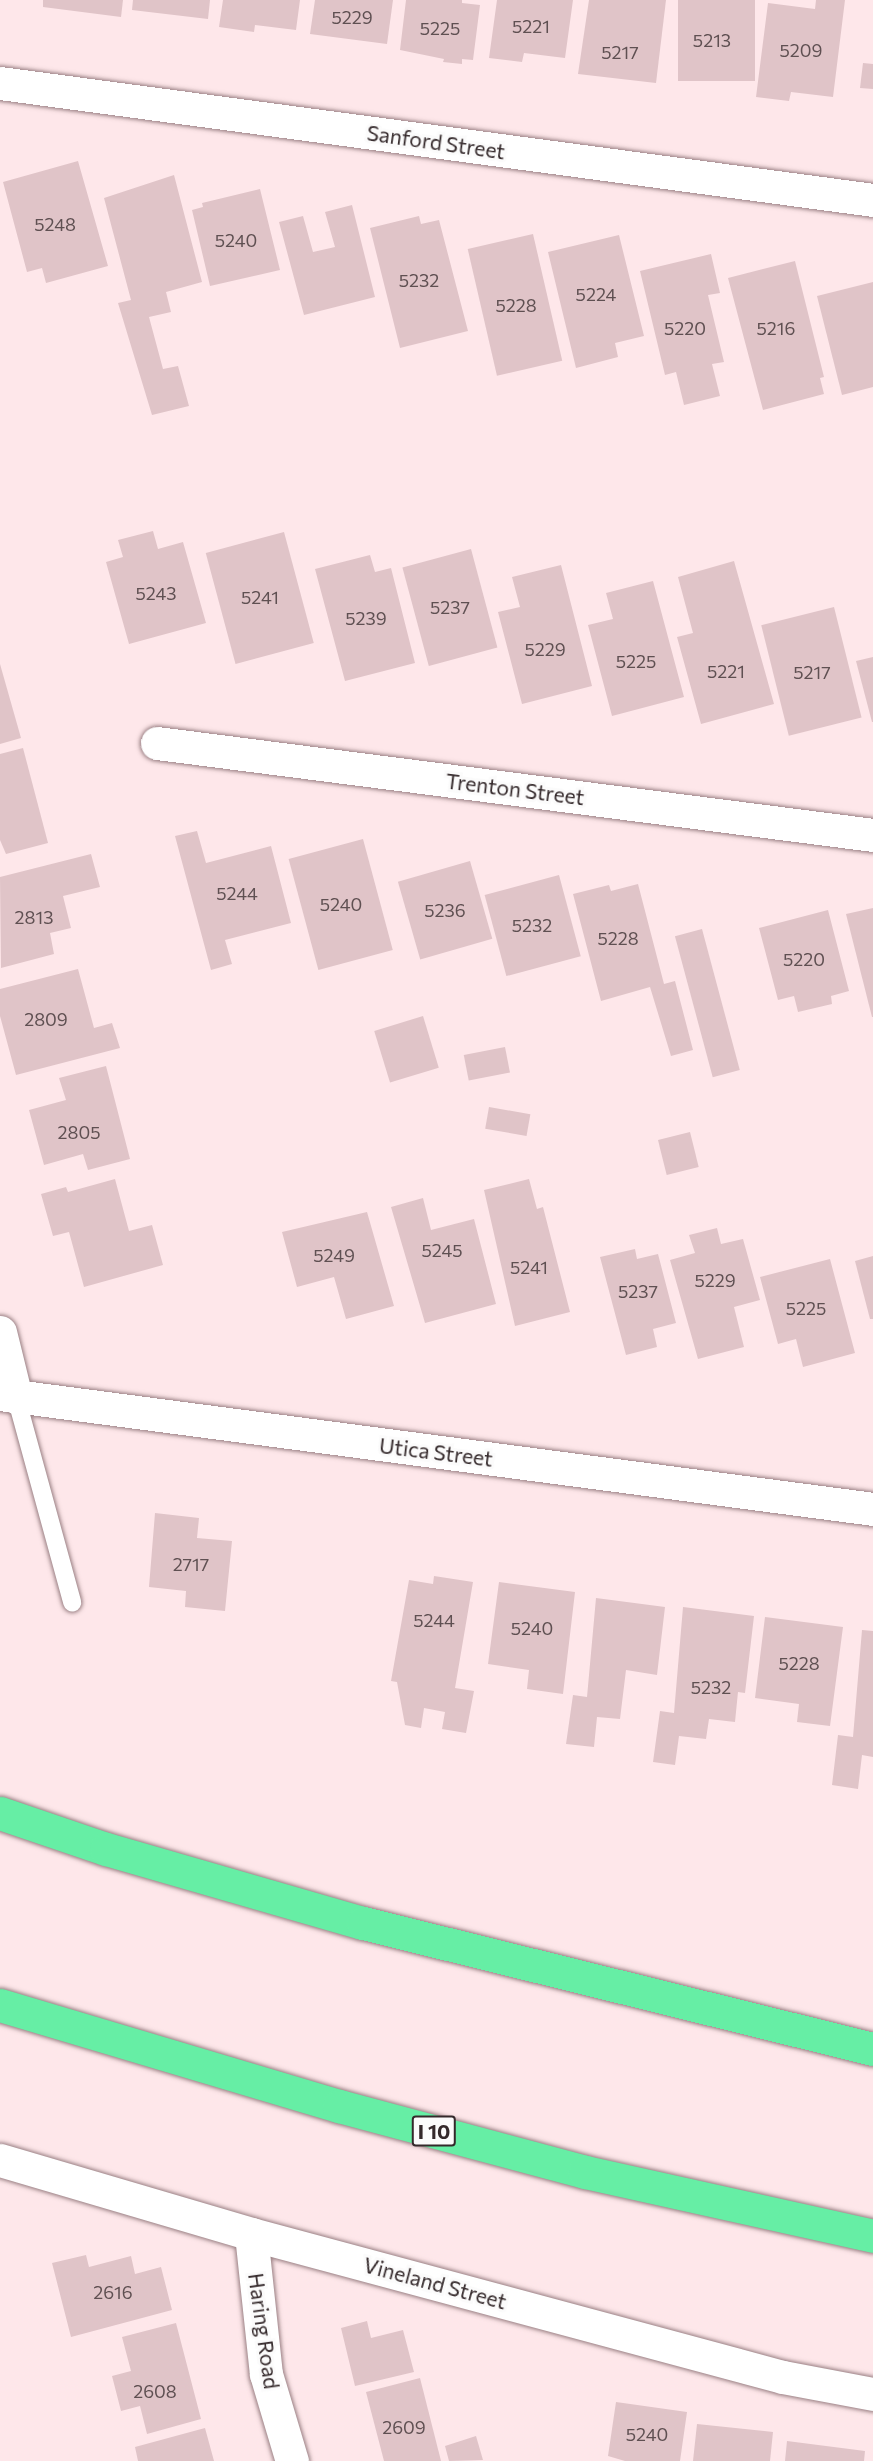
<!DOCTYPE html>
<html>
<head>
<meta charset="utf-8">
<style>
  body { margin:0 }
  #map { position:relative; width:873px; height:2461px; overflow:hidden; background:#fee7ea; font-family:Commissioner,sans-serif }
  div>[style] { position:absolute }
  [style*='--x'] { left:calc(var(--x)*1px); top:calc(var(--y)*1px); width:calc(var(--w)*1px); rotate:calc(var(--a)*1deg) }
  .building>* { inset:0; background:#e0c4c8; transform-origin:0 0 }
  .roads { filter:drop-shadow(0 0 2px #9a8084) drop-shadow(0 0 2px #9a8084) }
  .lane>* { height:18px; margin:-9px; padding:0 9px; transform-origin:9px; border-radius:9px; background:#fff }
  .street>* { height:33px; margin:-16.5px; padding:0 16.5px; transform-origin:16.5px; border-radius:16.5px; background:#fff }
  .highway>* { height:33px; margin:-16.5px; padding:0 16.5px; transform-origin:16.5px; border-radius:16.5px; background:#66eea5 }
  span { translate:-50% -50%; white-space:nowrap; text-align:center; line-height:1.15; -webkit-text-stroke:6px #fbfbfb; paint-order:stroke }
  .number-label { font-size:18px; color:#5f5052 }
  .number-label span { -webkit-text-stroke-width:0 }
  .shield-label span { padding:2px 4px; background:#fbfbfb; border:2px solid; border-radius:4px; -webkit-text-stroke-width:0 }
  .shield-label { font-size:20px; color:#34292b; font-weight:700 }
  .street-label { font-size:21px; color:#34292b }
</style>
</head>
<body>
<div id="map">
  <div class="building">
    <i style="clip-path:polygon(43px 0,123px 0,121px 17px,43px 7px)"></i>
    <i style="clip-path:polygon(133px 0,210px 0,208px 19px,132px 10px)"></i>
    <i style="clip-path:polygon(223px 0,300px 0,296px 30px,255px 25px,254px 32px,219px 27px)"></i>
    <i style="clip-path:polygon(315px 0,393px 0,387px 44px,310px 34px)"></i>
    <i style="clip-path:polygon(406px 0,462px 0,462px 3px,480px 5px,473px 60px,462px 59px,462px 64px,443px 62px,444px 59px,400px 50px)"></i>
    <i style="clip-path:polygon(497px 0,573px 0,565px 58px,524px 53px,522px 62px,489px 58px)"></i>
    <i style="clip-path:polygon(589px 0,666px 0,656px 83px,578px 74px)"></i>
    <i style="left:678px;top:0;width:77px;height:81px"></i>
    <i style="clip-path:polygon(816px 0,845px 0,833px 97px,791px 92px,789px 101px,756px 97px,768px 3px,815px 9px)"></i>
    <i style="clip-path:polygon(863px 63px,873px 64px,873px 89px,860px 88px)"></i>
    <i style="clip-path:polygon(78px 161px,108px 266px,46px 283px,42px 268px,27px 272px,3px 182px)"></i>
    <i style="clip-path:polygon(174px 175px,202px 282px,166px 292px,171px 312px,149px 317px,163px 369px,178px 366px,189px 406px,152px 415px,118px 303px,131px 300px,104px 198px)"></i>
    <i style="clip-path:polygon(260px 189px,280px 270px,210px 286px,192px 210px,203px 207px,202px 203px)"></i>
    <i style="clip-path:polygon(352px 205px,375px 297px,304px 315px,279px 222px,303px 216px,313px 252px,335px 247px,325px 212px)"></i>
    <i style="clip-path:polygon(419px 216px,421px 224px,439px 220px,468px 331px,400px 348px,370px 228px)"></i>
    <i style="left:533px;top:234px;width:130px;height:67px;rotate:77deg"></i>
    <i style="clip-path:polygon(619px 235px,644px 336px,615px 343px,618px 357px,576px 368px,548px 252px)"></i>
    <i style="clip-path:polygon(711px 254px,720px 293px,708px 295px,724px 362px,712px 364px,720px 396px,684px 405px,676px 372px,665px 375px,640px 271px)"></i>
    <i style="clip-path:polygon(795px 261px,824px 377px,820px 378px,824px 394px,763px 410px,728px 278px)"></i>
    <i style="clip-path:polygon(873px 282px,873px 387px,842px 395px,817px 296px)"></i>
    <i style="clip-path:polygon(153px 531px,158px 549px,183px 542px,206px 623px,129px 644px,106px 562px,123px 557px,118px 540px)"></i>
    <i style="left:284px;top:532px;width:115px;height:81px;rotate:75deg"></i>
    <i style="left:471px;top:549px;width:102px;height:71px;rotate:75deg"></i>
    <i style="clip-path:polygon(370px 555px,375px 572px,391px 568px,415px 663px,345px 681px,315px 569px)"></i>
    <i style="clip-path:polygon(734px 561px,774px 704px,701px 724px,677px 637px,693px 633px,678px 577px)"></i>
    <i style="clip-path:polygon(561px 565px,592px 686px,522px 704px,498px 612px,520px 607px,512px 577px)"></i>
    <i style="clip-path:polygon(653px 581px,684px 697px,612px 716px,588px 625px,613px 619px,606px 593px)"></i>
    <i style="left:834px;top:607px;width:114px;height:75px;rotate:76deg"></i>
    <i style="clip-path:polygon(873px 657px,873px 722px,872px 722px,856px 661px)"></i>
    <i style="clip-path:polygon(0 664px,21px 738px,0 744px)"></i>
    <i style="clip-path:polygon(23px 748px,48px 843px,6px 854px,0 840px,0 754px)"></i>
    <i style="clip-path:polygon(197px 831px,206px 863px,271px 846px,291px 923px,225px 940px,232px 964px,211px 970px,175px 836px)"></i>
    <i style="left:363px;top:839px;width:115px;height:77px;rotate:75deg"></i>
    <i style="clip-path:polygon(91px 854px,100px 887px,63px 896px,71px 928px,50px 933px,54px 954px,1px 968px,0 877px)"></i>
    <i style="left:470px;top:861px;width:81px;height:75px;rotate:74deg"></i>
    <i style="left:559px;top:875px;width:84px;height:77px;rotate:75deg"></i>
    <i style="clip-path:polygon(638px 884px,664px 984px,675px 981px,693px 1050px,671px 1056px,650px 987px,601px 1001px,573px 894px,609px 885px,611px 891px)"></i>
    <i style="clip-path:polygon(873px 908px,873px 1017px,872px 1017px,846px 914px)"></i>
    <i style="clip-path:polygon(828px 910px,849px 991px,831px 996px,832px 1004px,798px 1012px,794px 996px,778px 1000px,759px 928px)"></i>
    <i style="left:702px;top:929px;width:146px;height:28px;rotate:75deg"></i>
    <i style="clip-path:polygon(78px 969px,94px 1028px,112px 1023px,120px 1048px,16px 1075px,0 1016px,0 989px)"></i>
    <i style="left:423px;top:1016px;width:54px;height:51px;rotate:73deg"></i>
    <i style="left:505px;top:1047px;width:26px;height:42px;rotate:79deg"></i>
    <i style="clip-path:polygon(106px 1066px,130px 1159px,88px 1170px,83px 1154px,44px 1165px,29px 1110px,66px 1100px,59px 1078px)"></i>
    <i style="left:489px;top:1107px;width:42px;height:22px;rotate:10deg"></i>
    <i style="left:690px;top:1132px;width:36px;height:33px;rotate:76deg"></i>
    <i style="clip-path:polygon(115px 1179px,129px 1231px,152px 1225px,163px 1265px,84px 1287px,69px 1232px,53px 1236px,41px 1194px,66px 1187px,68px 1192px)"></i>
    <i style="clip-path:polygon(529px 1179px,537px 1209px,543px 1207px,570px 1312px,515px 1326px,484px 1190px)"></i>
    <i style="clip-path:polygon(423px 1198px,431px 1230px,474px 1219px,496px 1304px,425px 1323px,391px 1207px)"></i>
    <i style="clip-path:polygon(367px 1212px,394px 1306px,346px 1319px,334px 1277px,297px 1287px,282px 1232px)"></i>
    <i style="clip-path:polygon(717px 1228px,721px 1244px,743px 1239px,760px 1300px,734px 1307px,744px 1347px,698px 1359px,670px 1260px,695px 1253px,689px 1235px)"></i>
    <i style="clip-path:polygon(635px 1249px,637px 1259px,658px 1254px,676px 1323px,653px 1329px,657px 1347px,626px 1355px,600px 1257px)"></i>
    <i style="clip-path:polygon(873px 1256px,873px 1319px,870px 1319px,855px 1261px)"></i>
    <i style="clip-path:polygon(830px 1259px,855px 1353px,803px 1367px,796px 1339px,778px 1344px,760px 1277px)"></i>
    <i style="clip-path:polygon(155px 1513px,199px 1518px,197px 1538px,232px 1541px,225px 1611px,185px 1607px,186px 1591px,149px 1587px)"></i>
    <i style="clip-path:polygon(434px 1576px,473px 1582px,455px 1688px,474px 1691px,466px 1733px,442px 1729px,445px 1712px,424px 1708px,421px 1728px,405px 1725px,397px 1682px,391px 1681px,409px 1580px,433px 1584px)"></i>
    <i style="clip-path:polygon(499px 1582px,575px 1592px,563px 1694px,527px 1689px,529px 1670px,488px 1664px)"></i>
    <i style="clip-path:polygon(596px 1598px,665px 1607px,657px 1675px,626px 1670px,620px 1719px,597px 1717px,594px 1747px,566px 1744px,573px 1695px,587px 1697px)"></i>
    <i style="clip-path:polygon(683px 1607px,754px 1616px,745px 1693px,738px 1692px,735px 1722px,709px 1719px,706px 1739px,679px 1736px,675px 1765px,653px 1762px,660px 1711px,674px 1713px)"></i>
    <i style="clip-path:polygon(765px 1617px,843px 1627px,830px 1726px,797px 1722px,799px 1704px,755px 1698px)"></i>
    <i style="clip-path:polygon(862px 1630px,873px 1631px,873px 1757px,862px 1755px,858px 1789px,832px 1785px,838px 1735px,853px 1737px)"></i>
    <i style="clip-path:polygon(86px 2255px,89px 2267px,131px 2256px,135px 2274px,161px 2267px,172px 2310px,71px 2337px,52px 2263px)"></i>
    <i style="clip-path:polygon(367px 2321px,371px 2338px,403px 2330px,414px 2372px,355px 2386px,341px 2328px)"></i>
    <i style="clip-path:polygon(176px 2323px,201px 2419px,147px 2434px,140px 2406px,121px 2411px,112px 2376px,131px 2371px,122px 2337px)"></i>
    <i style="clip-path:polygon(420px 2378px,441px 2461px,384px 2461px,366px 2392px)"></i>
    <i style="clip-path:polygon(616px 2402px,687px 2412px,680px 2461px,625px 2461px,608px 2456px)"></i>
    <i style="clip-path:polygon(697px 2424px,773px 2432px,770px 2461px,693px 2461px)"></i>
    <i style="clip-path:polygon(205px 2428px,214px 2461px,138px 2461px,135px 2447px)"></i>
    <i style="clip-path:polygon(476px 2436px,483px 2460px,449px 2461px,445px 2446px)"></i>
    <i style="clip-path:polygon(787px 2441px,865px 2451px,864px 2461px,785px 2461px)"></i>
  </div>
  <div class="roads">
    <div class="lane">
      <i style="--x:16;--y:1397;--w:213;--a:74.7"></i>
    </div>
    <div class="street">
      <i style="--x:0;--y:83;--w:881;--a:7.63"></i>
      <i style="--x:157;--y:743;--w:722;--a:7.32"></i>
      <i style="--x:0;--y:1332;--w:67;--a:76.2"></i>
      <i style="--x:0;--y:1394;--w:881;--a:7.5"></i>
      <i style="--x:0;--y:2160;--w:262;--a:16.4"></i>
      <i style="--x:251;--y:2234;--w:551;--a:15.05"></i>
      <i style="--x:783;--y:2377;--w:92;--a:10.7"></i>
      <i style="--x:251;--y:2234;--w:141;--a:83.9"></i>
      <i style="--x:266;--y:2374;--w:91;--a:73.4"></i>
    </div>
    <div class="highway">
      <i style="--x:0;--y:1813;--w:112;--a:18.8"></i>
      <i style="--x:106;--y:1849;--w:267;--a:16.1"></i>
      <i style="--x:363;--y:1923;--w:525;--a:13.88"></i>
      <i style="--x:0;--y:2005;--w:354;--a:16.6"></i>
      <i style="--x:339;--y:2106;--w:255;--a:15"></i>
      <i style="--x:585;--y:2172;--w:295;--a:12.5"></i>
    </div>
  </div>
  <div class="number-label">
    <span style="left:352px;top:17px">5229</span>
    <span style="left:531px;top:26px">5221</span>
    <span style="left:440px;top:28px">5225</span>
    <span style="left:712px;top:40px">5213</span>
    <span style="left:801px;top:50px">5209</span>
    <span style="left:620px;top:52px">5217</span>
    <span style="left:55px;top:224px">5248</span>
    <span style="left:236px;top:240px">5240</span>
    <span style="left:419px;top:280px">5232</span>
    <span style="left:596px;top:294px">5224</span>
    <span style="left:516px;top:305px">5228</span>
    <span style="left:685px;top:328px">5220</span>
    <span style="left:776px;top:328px">5216</span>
    <span style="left:156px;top:593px">5243</span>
    <span style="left:260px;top:597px">5241</span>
    <span style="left:450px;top:607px">5237</span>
    <span style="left:366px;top:618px">5239</span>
    <span style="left:545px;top:649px">5229</span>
    <span style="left:636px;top:661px">5225</span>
    <span style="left:726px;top:671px">5221</span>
    <span style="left:812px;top:672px">5217</span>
    <span style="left:237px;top:893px">5244</span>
    <span style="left:341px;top:904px">5240</span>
    <span style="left:445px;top:910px">5236</span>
    <span style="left:34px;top:917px">2813</span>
    <span style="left:532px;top:925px">5232</span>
    <span style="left:618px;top:938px">5228</span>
    <span style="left:804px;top:959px">5220</span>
    <span style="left:46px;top:1019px">2809</span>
    <span style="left:79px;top:1132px">2805</span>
    <span style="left:442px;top:1250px">5245</span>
    <span style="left:334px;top:1255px">5249</span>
    <span style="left:529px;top:1267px">5241</span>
    <span style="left:715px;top:1280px">5229</span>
    <span style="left:638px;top:1291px">5237</span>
    <span style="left:806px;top:1308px">5225</span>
    <span style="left:191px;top:1564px">2717</span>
    <span style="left:434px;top:1620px">5244</span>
    <span style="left:532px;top:1628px">5240</span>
    <span style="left:799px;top:1663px">5228</span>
    <span style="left:711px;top:1687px">5232</span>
    <span style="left:113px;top:2292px">2616</span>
    <span style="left:155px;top:2391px">2608</span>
    <span style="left:404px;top:2427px">2609</span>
    <span style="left:647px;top:2434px">5240</span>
  </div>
  <div class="shield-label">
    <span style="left:434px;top:2131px">I 10</span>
  </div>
  <div class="street-label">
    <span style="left:436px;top:142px;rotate:8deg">Sanford Street</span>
    <span style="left:515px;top:789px;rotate:7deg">Trenton Street</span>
    <span style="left:436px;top:1452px;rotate:7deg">Utica Street</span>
    <span style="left:435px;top:2283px;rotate:15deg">Vineland Street</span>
    <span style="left:264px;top:2331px;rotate:82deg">Haring Road</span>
  </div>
</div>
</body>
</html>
